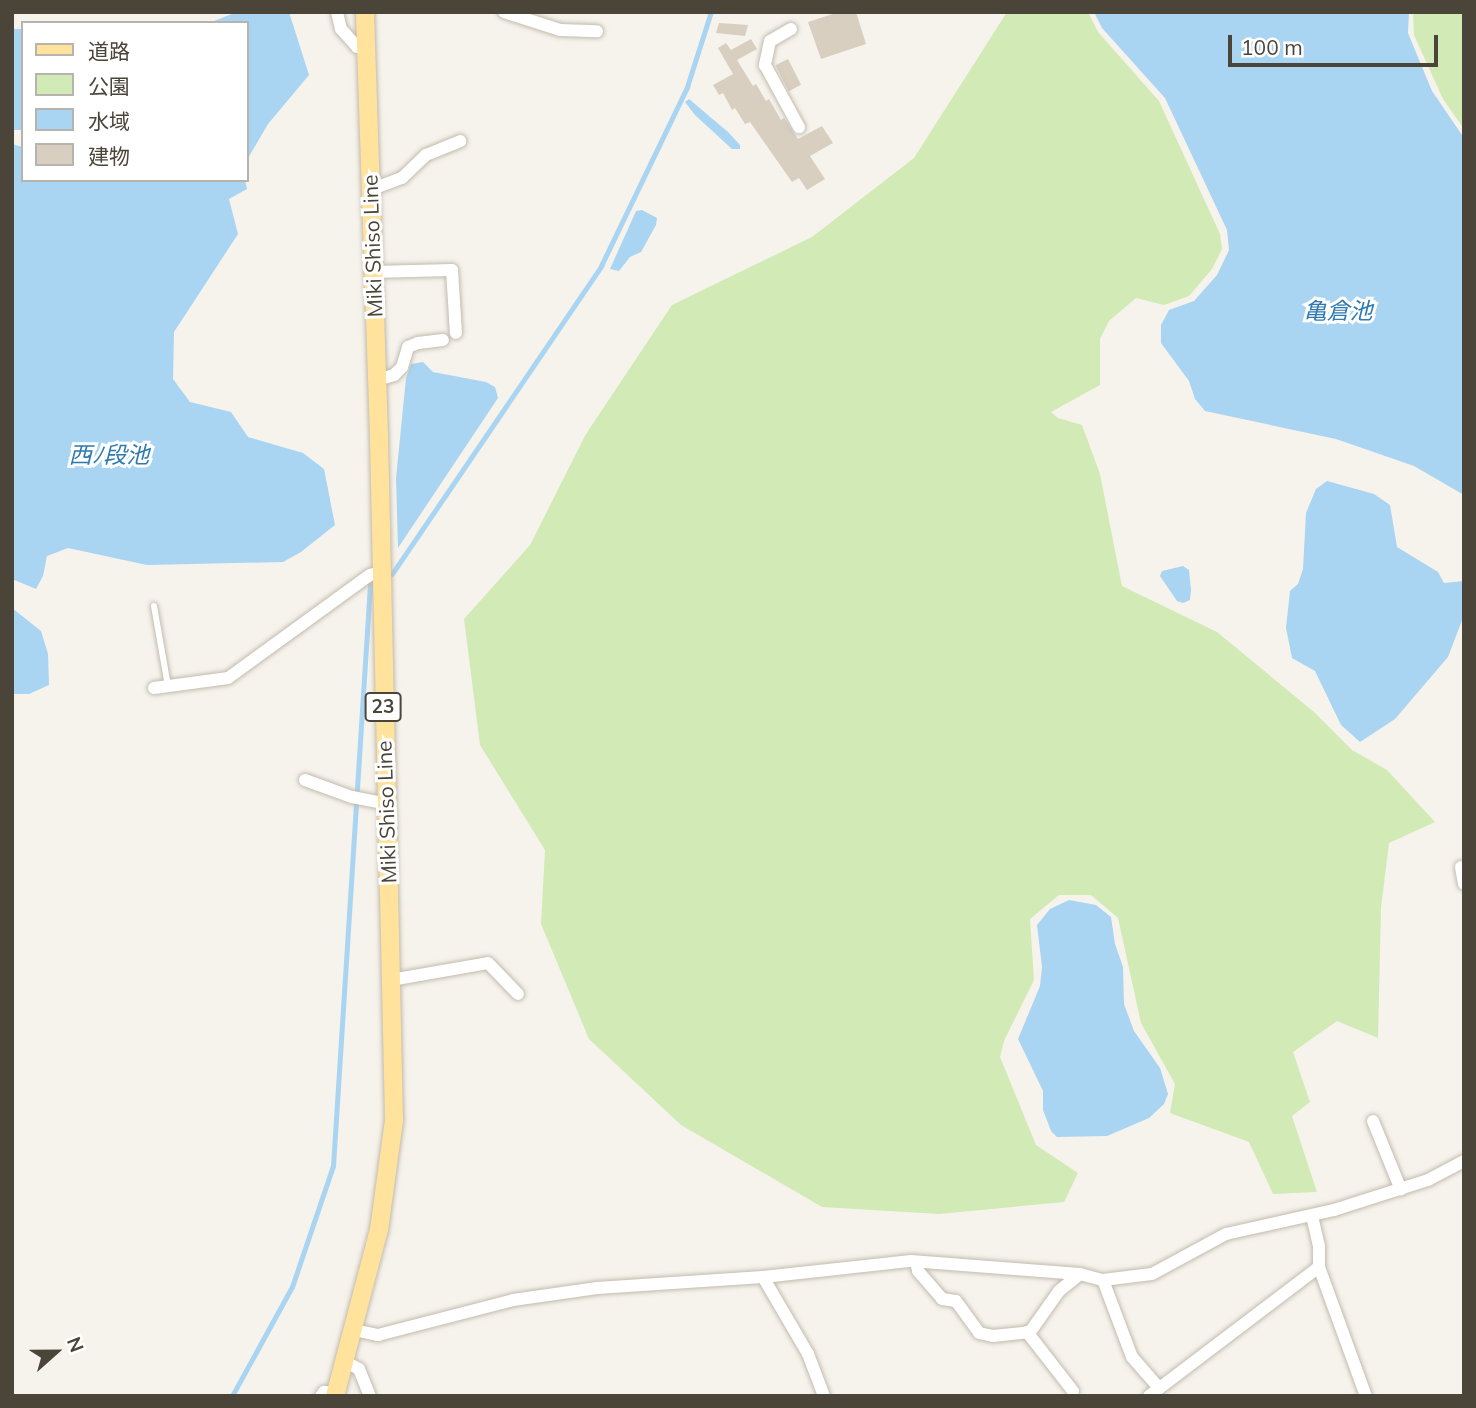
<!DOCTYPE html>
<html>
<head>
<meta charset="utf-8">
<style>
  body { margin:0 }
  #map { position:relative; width:1476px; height:1408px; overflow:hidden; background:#f6f3ec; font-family:Mulish,"Noto Sans JP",sans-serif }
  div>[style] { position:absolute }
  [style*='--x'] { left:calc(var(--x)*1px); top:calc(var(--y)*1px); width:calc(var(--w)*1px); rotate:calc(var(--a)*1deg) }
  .green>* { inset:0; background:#d2eab5 }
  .water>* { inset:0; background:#a9d4f2; transform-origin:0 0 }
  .stream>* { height:4.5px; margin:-2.25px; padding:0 2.25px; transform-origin:2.25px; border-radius:2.25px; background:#a9d4f2 }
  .building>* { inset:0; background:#d8cfc1; transform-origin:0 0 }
  .roads { filter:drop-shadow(0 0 2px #c2bbae) drop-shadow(0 0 2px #c2bbae) }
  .lane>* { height:6px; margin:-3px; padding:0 3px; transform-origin:3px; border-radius:3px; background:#fff }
  .street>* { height:12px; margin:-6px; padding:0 6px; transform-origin:6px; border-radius:6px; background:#fff }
  .primary>* { height:18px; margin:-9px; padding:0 9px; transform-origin:9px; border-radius:9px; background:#ffe39c }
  span { translate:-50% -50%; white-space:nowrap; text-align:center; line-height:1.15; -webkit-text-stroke:6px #fff; paint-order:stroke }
  .shield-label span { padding:2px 5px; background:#fff; border:2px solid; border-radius:5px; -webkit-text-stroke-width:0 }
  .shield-label { font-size:19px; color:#4b4439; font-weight:700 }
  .street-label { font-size:21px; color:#4b4439 }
  .water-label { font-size:23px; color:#2e7ab2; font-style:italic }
  .frame { position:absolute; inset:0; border:14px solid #4b4439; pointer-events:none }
  .legend { position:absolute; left:21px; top:21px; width:228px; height:161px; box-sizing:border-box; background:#fff; border:2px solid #b7b4b0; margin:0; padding:9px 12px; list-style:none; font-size:21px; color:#4b4439 }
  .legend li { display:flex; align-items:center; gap:14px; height:35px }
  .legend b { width:35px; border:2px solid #b7b4b0 }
  .north { position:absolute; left:21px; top:1317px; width:70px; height:70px; -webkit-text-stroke:5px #fff; paint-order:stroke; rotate:69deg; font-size:19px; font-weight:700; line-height:28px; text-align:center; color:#4b4439 }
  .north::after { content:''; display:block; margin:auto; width:24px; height:32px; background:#4b4439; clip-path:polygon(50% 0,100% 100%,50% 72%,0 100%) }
  .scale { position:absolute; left:1228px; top:35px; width:210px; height:32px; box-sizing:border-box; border:4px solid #4b4439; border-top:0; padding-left:9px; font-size:21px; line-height:24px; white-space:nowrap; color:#4b4439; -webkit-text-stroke:5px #fff; paint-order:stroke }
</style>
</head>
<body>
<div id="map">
  <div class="green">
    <i style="clip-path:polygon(1007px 12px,1088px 12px,1098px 32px,1159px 101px,1220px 234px,1222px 249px,1212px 269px,1189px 296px,1164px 305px,1136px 298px,1109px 321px,1100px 339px,1100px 385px,1051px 412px,1058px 418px,1082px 425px,1100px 474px,1122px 586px,1217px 632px,1314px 712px,1352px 750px,1387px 770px,1435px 822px,1389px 843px,1381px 908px,1378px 1038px,1337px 1021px,1293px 1052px,1310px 1102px,1292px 1116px,1317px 1192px,1273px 1194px,1249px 1142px,1170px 1113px,1175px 1084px,1141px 1023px,1118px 918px,1091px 895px,1059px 895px,1030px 919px,1034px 980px,1004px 1041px,1000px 1057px,1036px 1145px,1078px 1173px,1064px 1202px,939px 1214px,822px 1207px,681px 1125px,589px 1039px,541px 924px,545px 850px,480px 745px,464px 619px,530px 545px,586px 434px,672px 305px,812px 237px,914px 158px)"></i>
    <i style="clip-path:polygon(1413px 12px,1464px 12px,1464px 129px,1443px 99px,1414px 35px)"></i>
  </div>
  <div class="water">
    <i style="clip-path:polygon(237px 12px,289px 12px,309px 75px,268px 124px,247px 160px,247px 23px,209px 23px)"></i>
    <i style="clip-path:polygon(1094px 12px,1409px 12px,1408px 33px,1432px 91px,1464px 138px,1464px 495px,1414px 466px,1336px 439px,1205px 411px,1195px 399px,1189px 381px,1161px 343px,1161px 325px,1169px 310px,1194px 301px,1217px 275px,1229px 250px,1227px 230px,1165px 98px,1102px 28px)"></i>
    <i style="left:23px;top:29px;width:101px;height:11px;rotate:90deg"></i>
    <i style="clip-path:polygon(689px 99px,728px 132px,740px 145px,740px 149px,732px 149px,695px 115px,685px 102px)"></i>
    <i style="clip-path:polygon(12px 144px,23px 147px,23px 180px,245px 180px,247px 189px,229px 199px,238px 234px,174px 332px,173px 379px,190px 402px,231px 412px,248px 437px,303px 453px,324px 469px,335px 525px,301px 552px,283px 562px,147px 565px,68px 548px,47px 556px,43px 576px,36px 589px,12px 579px)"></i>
    <i style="clip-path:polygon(642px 210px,657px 218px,656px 225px,641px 252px,630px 257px,619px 271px,610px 269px,636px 211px)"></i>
    <i style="clip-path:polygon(423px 362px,433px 372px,486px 382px,495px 387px,498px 398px,398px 548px,396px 478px,406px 378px,411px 364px)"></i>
    <i style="clip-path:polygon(1327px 481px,1374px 494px,1390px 505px,1397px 547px,1438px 572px,1444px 583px,1464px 581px,1464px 615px,1448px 657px,1395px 719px,1360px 742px,1341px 725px,1315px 671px,1292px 658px,1286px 628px,1290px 591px,1298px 584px,1303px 569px,1306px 513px,1316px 489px)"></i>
    <i style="clip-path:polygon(1183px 566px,1189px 570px,1191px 590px,1190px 600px,1183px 603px,1177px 601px,1160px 576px,1162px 571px)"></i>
    <i style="clip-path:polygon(12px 608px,41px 631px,48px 654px,49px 685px,29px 694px,12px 694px)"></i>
    <i style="clip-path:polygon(1069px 900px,1096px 905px,1111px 917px,1115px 944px,1123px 967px,1124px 1004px,1134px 1031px,1160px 1068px,1168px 1094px,1164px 1104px,1149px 1118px,1107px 1136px,1057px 1137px,1051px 1131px,1043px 1110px,1043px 1091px,1018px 1039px,1040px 986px,1042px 967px,1037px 925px,1050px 909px)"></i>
  </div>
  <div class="stream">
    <i style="--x:392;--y:574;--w:372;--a:-55.8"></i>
    <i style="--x:601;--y:266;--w:199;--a:-64.3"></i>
    <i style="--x:687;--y:87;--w:79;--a:-72.3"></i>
    <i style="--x:232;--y:1396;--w:124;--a:-61.2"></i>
    <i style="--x:292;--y:1287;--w:128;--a:-71.3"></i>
    <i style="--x:333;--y:1166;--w:582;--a:-86.36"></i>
  </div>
  <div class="building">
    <i style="clip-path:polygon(839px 12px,856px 12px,866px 44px,821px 59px,808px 22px)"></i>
    <i style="clip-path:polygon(719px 23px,748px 25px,745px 36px,716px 33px)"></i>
    <i style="clip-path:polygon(751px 39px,757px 49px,737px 60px,753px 86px,756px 84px,766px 101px,769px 99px,781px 120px,784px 118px,798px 139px,822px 126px,833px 143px,810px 156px,825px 179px,807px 190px,799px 178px,792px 182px,750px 122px,745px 124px,735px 108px,732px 110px,723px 93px,719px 95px,713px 85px,733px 74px,718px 48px,726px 43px,731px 50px)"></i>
    <i style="left:788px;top:59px;width:29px;height:14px;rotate:63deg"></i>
  </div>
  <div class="roads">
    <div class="lane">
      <i style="--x:154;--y:606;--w:81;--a:80.1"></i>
    </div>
    <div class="street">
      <i style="--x:337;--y:12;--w:17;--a:77"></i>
      <i style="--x:341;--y:29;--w:24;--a:48"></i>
      <i style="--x:357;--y:47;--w:10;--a:0"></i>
      <i style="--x:504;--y:12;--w:59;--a:17.8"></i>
      <i style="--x:560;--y:30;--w:37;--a:2"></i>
      <i style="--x:791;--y:29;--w:24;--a:150"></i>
      <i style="--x:770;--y:41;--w:25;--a:102"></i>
      <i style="--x:765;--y:65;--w:71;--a:61.3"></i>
      <i style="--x:370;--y:190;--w:34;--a:-21"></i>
      <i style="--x:402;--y:178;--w:33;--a:-44"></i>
      <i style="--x:426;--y:155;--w:37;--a:-22"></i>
      <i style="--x:372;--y:272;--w:80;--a:-1.4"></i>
      <i style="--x:452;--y:270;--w:63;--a:86.4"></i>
      <i style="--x:377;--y:380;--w:18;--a:-16"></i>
      <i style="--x:394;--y:375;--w:11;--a:-45"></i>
      <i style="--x:402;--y:367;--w:21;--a:-73"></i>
      <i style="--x:408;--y:347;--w:11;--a:-22"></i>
      <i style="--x:418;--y:343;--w:25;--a:-7"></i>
      <i style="--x:154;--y:688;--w:75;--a:-7.7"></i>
      <i style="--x:228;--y:678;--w:175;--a:-36"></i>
      <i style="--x:370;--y:575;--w:11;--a:-15"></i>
      <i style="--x:305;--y:780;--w:50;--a:19.9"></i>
      <i style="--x:352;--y:797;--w:36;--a:11"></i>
      <i style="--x:1461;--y:867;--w:17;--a:80"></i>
      <i style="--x:391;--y:980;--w:98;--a:-9.9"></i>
      <i style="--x:488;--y:963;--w:43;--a:45.9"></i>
      <i style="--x:1373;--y:1121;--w:74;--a:67.9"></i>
      <i style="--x:1312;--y:1216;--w:31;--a:77"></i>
      <i style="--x:1319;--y:1246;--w:21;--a:90"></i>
      <i style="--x:1319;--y:1267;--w:137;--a:70"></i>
      <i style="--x:916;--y:1262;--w:9;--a:77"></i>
      <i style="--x:918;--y:1271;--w:37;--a:49"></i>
      <i style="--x:942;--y:1299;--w:14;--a:8"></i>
      <i style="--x:956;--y:1301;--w:39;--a:54"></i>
      <i style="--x:979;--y:1333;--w:14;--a:12"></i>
      <i style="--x:993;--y:1336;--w:37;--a:-6"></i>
      <i style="--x:1030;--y:1332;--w:50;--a:-54.7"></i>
      <i style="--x:1059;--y:1291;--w:27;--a:-39"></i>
      <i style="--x:763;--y:1277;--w:89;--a:59.7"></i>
      <i style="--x:808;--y:1354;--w:45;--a:69.1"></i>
      <i style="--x:1103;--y:1280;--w:82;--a:69.4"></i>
      <i style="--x:1132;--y:1357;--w:41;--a:48.9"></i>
      <i style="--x:354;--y:1330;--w:25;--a:12"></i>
      <i style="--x:378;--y:1335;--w:139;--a:-14.5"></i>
      <i style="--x:513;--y:1300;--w:85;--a:-8.1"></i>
      <i style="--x:597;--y:1288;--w:166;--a:-3.8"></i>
      <i style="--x:763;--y:1277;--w:149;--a:-6.2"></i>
      <i style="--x:911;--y:1261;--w:169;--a:4.4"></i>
      <i style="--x:1080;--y:1274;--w:24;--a:15"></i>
      <i style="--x:1103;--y:1280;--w:49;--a:-7"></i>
      <i style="--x:1152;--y:1274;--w:84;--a:-28.4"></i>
      <i style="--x:1226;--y:1234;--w:111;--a:-12.5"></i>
      <i style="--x:1334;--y:1210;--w:99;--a:-17.7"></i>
      <i style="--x:1428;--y:1180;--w:41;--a:-27.8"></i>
      <i style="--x:1027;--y:1332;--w:75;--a:52.1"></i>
      <i style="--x:344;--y:1361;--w:17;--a:28"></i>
      <i style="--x:359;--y:1369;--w:29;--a:68"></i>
      <i style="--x:321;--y:1396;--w:5;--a:-53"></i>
      <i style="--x:324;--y:1392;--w:12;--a:5"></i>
      <i style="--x:1149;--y:1396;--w:213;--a:-37.2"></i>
    </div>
    <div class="primary">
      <i style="--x:335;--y:1396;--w:172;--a:-75.2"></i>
      <i style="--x:379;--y:1230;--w:111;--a:-82.2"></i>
      <i style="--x:394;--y:1120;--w:684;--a:-91.26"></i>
      <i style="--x:379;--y:436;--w:424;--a:-91.9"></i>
    </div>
  </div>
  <div class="shield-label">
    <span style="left:383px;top:707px">23</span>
  </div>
  <div class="street-label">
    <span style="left:372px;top:246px;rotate:-92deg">Miki Shiso Line</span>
    <span style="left:386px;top:812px;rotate:-92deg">Miki Shiso Line</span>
  </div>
  <div class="water-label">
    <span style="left:1338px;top:311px">亀倉池</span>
    <span style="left:109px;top:455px">西ﾉ段池</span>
  </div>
  <div class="frame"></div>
  <ul class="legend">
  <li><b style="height:9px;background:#ffe39c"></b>道路</li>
  <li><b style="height:19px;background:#d2eab5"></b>公園</li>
  <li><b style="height:19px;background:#a9d4f2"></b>水域</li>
  <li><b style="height:19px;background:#d8cfc1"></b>建物</li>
  </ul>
  <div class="north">N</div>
  <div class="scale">100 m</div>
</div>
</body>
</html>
